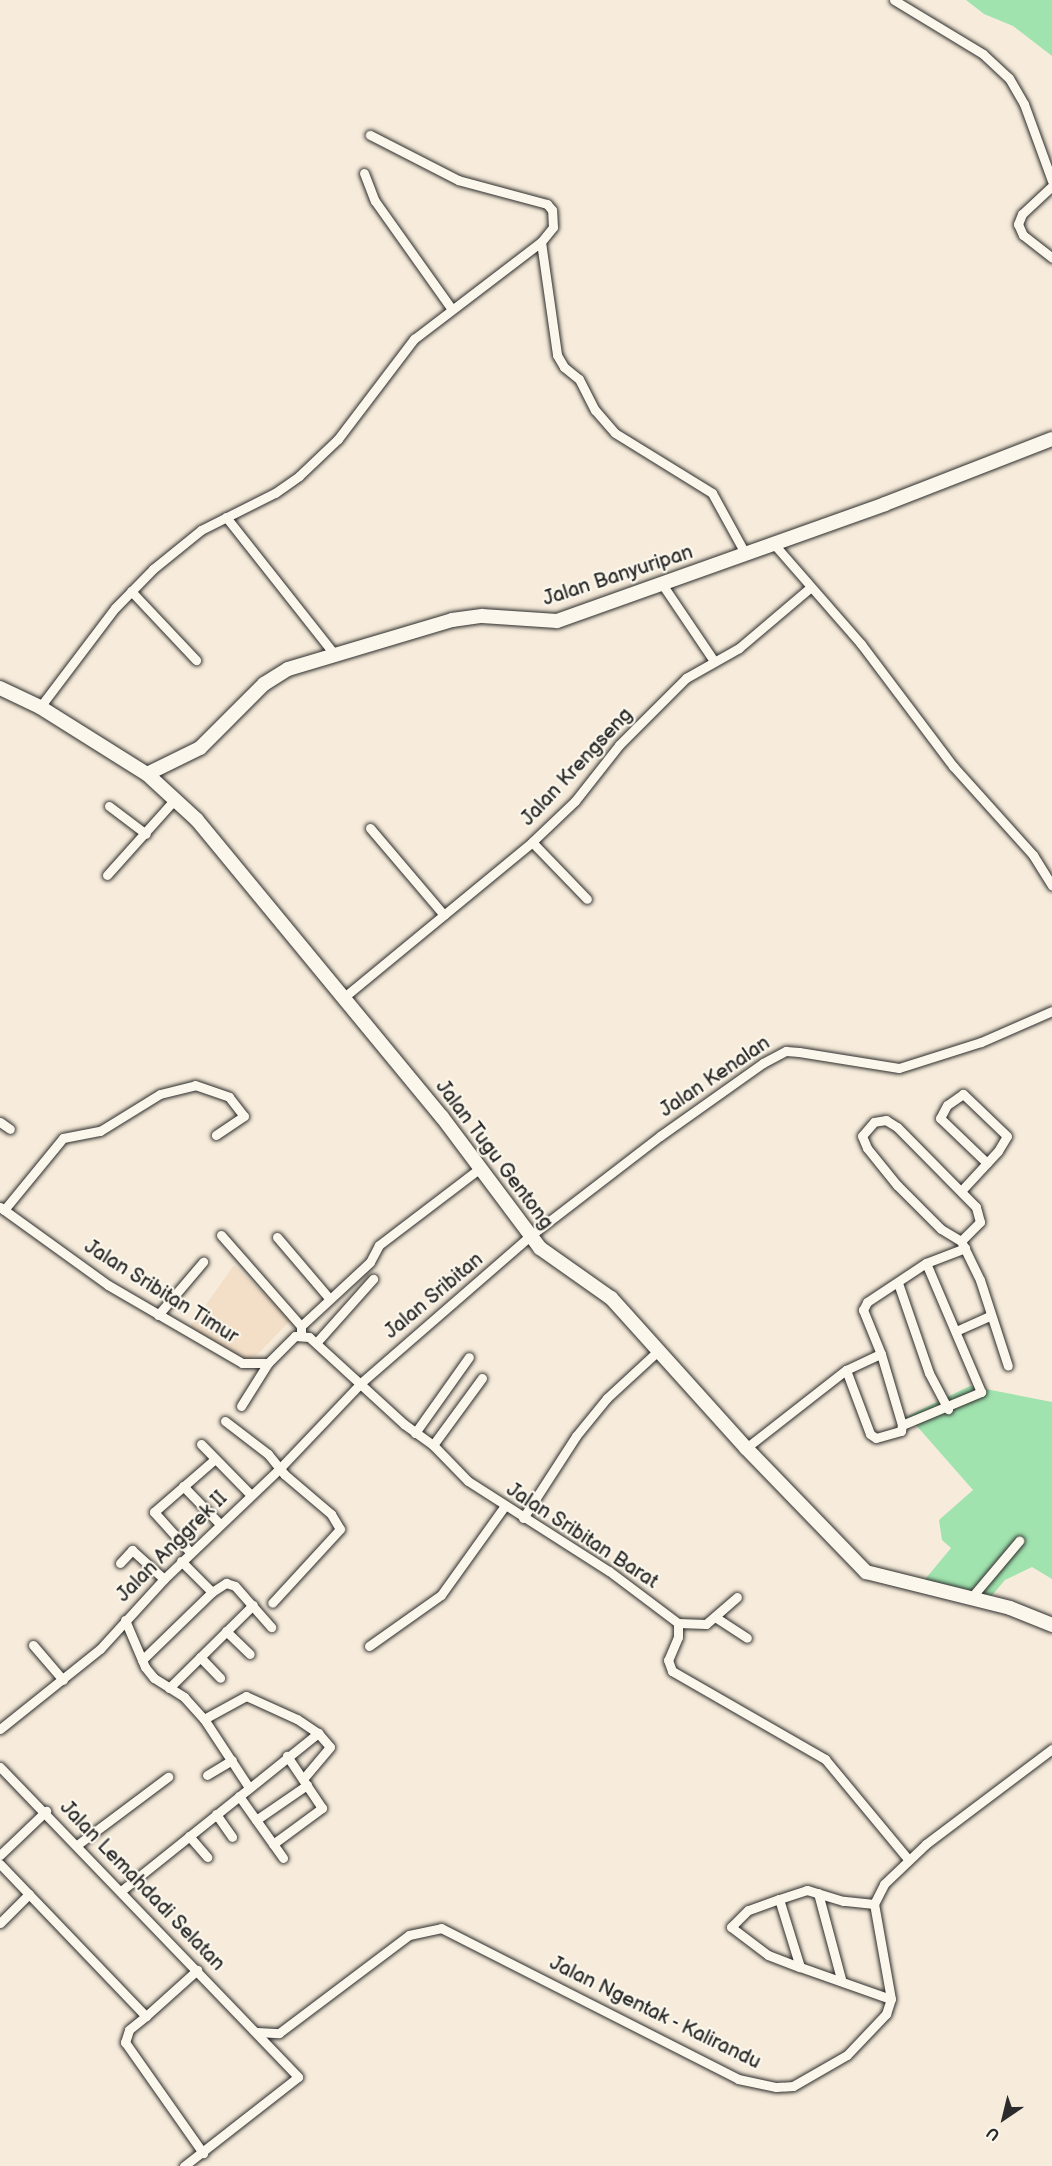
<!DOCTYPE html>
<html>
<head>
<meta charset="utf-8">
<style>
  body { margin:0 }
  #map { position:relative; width:1052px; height:2166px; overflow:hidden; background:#f7ecdb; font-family:"Balsamiq Sans",sans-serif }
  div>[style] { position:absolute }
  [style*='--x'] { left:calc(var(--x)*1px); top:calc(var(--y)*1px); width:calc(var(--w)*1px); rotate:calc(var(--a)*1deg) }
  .built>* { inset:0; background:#f3dfc7 }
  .green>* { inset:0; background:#a0e3ae }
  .roads { filter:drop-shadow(0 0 2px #2b2b2b) drop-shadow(0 0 2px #2b2b2b) }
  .street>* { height:9px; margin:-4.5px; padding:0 4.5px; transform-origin:4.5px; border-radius:4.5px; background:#fbf7ec }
  .secondary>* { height:14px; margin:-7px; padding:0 7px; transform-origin:7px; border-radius:7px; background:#fbf7ec }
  span { translate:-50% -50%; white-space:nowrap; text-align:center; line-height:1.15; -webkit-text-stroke:4.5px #fbf7ec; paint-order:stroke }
  .street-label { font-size:20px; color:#2b2b2b }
  .north { position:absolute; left:974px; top:2088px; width:60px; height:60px; -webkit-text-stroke:4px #fbf7ec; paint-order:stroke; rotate:215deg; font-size:16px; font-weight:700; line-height:24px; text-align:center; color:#2b2b2b }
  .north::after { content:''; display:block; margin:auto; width:21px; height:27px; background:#2b2b2b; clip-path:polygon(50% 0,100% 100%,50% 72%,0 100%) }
</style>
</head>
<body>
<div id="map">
  <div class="built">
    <i style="clip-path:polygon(234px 1265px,291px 1320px,258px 1354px,249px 1359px,236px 1356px,190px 1327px)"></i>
  </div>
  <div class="green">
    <i style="clip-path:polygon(966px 0,1052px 0,1052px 56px,1013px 26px,984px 14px)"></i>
    <i style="clip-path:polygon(970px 1386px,1052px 1402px,1052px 1579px,1032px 1567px,1005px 1580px,988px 1600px,922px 1583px,951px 1548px,942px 1540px,939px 1520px,973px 1490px,908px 1416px)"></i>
  </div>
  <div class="roads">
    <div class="street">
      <i style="--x:894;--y:0;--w:104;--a:31.2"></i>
      <i style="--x:983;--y:54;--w:35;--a:43"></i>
      <i style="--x:1009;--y:78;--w:30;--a:60"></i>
      <i style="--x:1024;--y:104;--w:82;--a:70"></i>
      <i style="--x:364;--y:173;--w:30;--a:69"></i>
      <i style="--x:375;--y:201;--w:131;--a:54.6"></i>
      <i style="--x:1052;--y:186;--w:41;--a:137"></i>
      <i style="--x:1022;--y:214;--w:11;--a:112"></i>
      <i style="--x:1018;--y:224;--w:12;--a:66"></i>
      <i style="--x:1023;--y:235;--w:37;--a:38"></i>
      <i style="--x:541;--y:242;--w:114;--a:81.9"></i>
      <i style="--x:557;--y:355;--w:14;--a:60"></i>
      <i style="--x:564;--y:367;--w:19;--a:39"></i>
      <i style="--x:579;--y:379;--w:35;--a:63"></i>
      <i style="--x:595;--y:410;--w:30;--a:49"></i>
      <i style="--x:615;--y:433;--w:114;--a:31.7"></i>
      <i style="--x:712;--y:493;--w:68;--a:61.2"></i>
      <i style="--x:226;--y:517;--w:176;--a:51.7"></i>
      <i style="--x:773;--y:543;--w:134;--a:48.9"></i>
      <i style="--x:861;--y:644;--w:153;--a:53"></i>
      <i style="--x:953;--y:766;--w:120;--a:48"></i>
      <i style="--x:1033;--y:855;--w:36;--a:58"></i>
      <i style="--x:662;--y:584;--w:93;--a:56"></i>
      <i style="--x:131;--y:591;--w:95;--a:46.7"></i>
      <i style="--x:40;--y:707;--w:124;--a:-52.9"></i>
      <i style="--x:115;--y:608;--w:54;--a:-45.7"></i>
      <i style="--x:153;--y:569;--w:62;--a:-39.1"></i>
      <i style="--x:201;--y:530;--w:83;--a:-26.6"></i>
      <i style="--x:275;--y:493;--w:29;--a:-35"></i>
      <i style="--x:299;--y:476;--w:54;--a:-43.5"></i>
      <i style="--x:338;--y:439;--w:126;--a:-52.8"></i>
      <i style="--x:414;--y:339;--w:160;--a:-37.4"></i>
      <i style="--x:541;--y:242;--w:19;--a:-51"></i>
      <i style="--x:553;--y:227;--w:17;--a:-93"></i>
      <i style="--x:552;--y:210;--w:8;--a:-130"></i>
      <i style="--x:547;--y:204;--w:92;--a:-164.9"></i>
      <i style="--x:458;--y:180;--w:99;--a:-152.9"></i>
      <i style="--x:109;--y:806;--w:46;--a:37.1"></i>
      <i style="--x:370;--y:828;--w:114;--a:49.6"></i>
      <i style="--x:532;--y:842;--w:79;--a:46"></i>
      <i style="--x:107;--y:875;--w:103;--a:-48.1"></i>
      <i style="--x:343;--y:998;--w:245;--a:-39.5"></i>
      <i style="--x:532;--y:842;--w:59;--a:-43.6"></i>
      <i style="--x:575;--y:801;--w:71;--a:-51.8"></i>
      <i style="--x:619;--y:745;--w:95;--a:-45"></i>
      <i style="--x:686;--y:678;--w:61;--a:-29.5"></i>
      <i style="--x:739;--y:648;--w:94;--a:-40.3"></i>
      <i style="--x:0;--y:1122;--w:12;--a:35"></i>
      <i style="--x:961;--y:1191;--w:54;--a:-47.2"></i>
      <i style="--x:998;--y:1151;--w:17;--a:-59"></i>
      <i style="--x:1007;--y:1136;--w:61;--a:-136.3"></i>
      <i style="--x:963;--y:1094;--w:19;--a:145"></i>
      <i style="--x:947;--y:1105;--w:15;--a:118"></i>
      <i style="--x:940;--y:1118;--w:65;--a:43.8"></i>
      <i style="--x:0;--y:1207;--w:133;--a:35.8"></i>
      <i style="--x:108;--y:1285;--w:155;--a:30.2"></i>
      <i style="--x:242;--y:1363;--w:26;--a:0"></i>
      <i style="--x:268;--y:1363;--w:38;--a:-45"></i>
      <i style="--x:295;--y:1336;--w:14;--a:4"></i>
      <i style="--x:309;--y:1337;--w:129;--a:42.5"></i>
      <i style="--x:404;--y:1424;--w:36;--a:36"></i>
      <i style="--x:433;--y:1445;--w:50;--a:45.8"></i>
      <i style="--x:468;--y:1481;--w:167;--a:32.6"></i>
      <i style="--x:609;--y:1571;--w:86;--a:37"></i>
      <i style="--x:678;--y:1623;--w:14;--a:90"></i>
      <i style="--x:678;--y:1637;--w:25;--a:113"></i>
      <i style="--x:668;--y:1660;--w:12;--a:70"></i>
      <i style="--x:672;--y:1671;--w:177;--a:29.9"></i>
      <i style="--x:825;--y:1759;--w:131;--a:50.3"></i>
      <i style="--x:4;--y:1210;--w:93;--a:-50.7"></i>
      <i style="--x:63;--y:1138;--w:38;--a:-11"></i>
      <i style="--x:100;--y:1131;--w:70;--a:-31.7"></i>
      <i style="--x:160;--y:1094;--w:36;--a:-14"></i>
      <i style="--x:195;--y:1085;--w:36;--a:19"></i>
      <i style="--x:229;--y:1097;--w:24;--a:52"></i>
      <i style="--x:244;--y:1116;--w:34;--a:146"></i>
      <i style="--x:221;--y:1235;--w:121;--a:48.7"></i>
      <i style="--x:277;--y:1237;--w:80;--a:49.6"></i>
      <i style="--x:961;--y:1241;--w:27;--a:-45"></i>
      <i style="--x:980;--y:1222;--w:16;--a:-105"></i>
      <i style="--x:976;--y:1207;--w:112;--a:-134.6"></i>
      <i style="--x:897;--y:1127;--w:13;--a:-148"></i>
      <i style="--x:886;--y:1120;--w:12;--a:171"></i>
      <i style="--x:874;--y:1122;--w:18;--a:131"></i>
      <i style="--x:862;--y:1136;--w:13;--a:67"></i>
      <i style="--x:867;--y:1148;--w:48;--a:51"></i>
      <i style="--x:897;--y:1185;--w:62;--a:45"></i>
      <i style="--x:941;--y:1229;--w:23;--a:31"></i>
      <i style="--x:961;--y:1241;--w:43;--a:64"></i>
      <i style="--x:980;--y:1280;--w:90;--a:72"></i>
      <i style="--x:898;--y:1283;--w:95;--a:71"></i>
      <i style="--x:929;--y:1373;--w:41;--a:62.2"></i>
      <i style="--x:158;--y:1315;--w:70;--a:-49.7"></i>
      <i style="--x:956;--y:1331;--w:37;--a:-24"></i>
      <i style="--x:301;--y:1335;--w:9;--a:-90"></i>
      <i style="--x:301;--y:1326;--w:94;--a:-42.8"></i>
      <i style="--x:370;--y:1262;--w:19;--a:-62"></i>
      <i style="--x:379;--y:1245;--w:127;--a:-37.3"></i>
      <i style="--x:316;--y:1343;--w:86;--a:-48.3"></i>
      <i style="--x:881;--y:1354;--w:74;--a:73.5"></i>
      <i style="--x:846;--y:1370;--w:68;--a:69.4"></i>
      <i style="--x:870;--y:1434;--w:7;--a:34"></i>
      <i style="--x:876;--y:1438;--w:26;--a:-16"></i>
      <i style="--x:901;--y:1431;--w:6;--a:-81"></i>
      <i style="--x:902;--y:1425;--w:86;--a:-22.7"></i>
      <i style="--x:981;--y:1392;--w:140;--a:-113.1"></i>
      <i style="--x:241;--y:1406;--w:51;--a:-57.9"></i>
      <i style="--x:225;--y:1421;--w:54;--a:37.5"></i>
      <i style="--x:268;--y:1454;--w:26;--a:51"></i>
      <i style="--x:284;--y:1474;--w:62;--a:40.4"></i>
      <i style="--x:331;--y:1514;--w:17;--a:59"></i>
      <i style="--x:340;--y:1529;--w:100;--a:132.6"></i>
      <i style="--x:415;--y:1433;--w:93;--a:-54.6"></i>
      <i style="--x:201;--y:1444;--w:70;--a:45.6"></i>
      <i style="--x:433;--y:1445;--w:83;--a:-53.8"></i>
      <i style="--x:746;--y:1448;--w:127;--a:-38"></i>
      <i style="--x:846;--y:1370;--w:38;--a:-25"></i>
      <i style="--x:881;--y:1354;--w:48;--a:-112.2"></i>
      <i style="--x:863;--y:1310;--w:9;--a:-63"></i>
      <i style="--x:867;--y:1302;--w:71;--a:-33.5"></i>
      <i style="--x:926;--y:1263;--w:42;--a:-21"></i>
      <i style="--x:183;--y:1486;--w:52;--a:45.8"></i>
      <i style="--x:523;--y:1518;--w:98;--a:-57.1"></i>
      <i style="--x:576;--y:1436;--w:49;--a:-50.8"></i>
      <i style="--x:607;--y:1398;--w:69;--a:-42.7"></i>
      <i style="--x:190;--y:1552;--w:54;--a:-132"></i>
      <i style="--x:154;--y:1512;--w:81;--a:-41"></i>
      <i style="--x:181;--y:1561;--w:44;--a:45"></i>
      <i style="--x:120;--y:1563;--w:18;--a:-47"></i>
      <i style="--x:132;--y:1550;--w:43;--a:42.2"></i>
      <i style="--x:971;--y:1598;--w:75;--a:-49.9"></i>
      <i style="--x:715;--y:1617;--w:38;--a:33"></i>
      <i style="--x:125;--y:1620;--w:51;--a:66.9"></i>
      <i style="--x:145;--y:1667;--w:14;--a:51"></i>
      <i style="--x:154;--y:1678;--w:36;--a:32"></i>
      <i style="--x:184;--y:1697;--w:30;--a:48"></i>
      <i style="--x:204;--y:1719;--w:80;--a:56.7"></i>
      <i style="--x:678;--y:1623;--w:28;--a:2"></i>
      <i style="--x:706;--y:1624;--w:41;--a:-41.1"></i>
      <i style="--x:226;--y:1631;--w:33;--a:44"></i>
      <i style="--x:33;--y:1645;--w:46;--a:49.4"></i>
      <i style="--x:369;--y:1646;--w:88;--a:-35.3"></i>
      <i style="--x:441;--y:1595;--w:108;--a:-54.4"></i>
      <i style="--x:200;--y:1657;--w:29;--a:46"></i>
      <i style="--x:142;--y:1660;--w:98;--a:-44.2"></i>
      <i style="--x:212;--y:1592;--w:17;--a:-33"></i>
      <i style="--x:226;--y:1583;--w:9;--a:18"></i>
      <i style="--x:235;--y:1586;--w:55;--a:48.7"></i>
      <i style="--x:169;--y:1688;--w:118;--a:-44.7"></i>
      <i style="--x:204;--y:1719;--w:48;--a:-28.7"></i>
      <i style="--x:246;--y:1696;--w:56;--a:24.3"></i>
      <i style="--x:297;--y:1719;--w:25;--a:34"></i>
      <i style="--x:318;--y:1733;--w:18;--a:49"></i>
      <i style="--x:330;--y:1747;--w:42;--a:130.2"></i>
      <i style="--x:0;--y:1729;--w:128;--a:-38.7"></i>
      <i style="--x:100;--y:1649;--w:95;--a:-47.6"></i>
      <i style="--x:164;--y:1579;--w:162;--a:-43.7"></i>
      <i style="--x:281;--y:1467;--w:117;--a:-46.4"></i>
      <i style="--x:362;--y:1382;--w:223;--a:-41"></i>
      <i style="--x:530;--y:1236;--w:164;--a:-37.6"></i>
      <i style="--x:660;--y:1136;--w:126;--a:-35.3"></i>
      <i style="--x:763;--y:1063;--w:26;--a:-28"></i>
      <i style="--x:786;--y:1051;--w:13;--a:4"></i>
      <i style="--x:799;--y:1052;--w:101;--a:9.1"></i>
      <i style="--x:899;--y:1068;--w:86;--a:-17.6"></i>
      <i style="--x:981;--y:1042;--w:77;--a:-23.6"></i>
      <i style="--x:0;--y:1767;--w:430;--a:46.1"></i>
      <i style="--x:298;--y:2077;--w:145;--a:142"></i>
      <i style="--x:207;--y:1775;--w:29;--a:-31"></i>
      <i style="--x:239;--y:1796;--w:76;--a:54.6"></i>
      <i style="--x:216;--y:1814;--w:28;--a:55"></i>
      <i style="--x:256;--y:1820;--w:62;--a:-34.5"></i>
      <i style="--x:189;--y:1836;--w:28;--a:49"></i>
      <i style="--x:273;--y:1844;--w:61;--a:-36.3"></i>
      <i style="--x:322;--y:1808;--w:63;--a:-123.9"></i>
      <i style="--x:77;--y:1845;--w:114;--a:-36.8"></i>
      <i style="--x:0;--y:1855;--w:64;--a:-43.7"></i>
      <i style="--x:0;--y:1864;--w:211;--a:46.2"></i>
      <i style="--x:146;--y:2016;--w:69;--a:-42"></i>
      <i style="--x:121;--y:1891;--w:253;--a:-38.7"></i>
      <i style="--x:818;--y:1893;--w:89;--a:75"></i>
      <i style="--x:779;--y:1899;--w:33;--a:160"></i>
      <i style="--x:748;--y:1910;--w:24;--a:135"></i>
      <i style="--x:731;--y:1927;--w:46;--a:37.1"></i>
      <i style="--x:768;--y:1955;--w:34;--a:21"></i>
      <i style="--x:874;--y:1904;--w:31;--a:-174"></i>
      <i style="--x:843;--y:1901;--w:38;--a:-163"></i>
      <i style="--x:807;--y:1890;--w:29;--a:162"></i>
      <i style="--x:779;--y:1899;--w:71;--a:72.8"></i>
      <i style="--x:800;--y:1967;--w:96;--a:19.4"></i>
      <i style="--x:0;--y:1923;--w:41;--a:-45"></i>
      <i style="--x:146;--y:2016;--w:22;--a:141"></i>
      <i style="--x:129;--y:2030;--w:13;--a:108"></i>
      <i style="--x:125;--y:2042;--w:136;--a:54.9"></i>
      <i style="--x:257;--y:2032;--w:22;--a:3"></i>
      <i style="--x:279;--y:2033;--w:163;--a:-37"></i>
      <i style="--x:409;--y:1935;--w:33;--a:-12"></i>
      <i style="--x:441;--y:1928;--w:333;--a:26.9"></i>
      <i style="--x:738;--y:2079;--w:39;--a:12"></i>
      <i style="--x:776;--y:2087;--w:17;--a:-3"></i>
      <i style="--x:793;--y:2086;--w:62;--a:-29.9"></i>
      <i style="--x:847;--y:2055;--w:57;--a:-46.4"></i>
      <i style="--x:886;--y:2014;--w:16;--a:-72"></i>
      <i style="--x:891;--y:1999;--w:97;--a:-100.1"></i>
      <i style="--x:874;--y:1904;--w:22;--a:-63"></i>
      <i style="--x:884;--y:1884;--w:58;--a:-43.6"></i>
      <i style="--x:926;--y:1844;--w:158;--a:-37"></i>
    </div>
    <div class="secondary">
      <i style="--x:0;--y:688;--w:44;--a:25.4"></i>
      <i style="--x:40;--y:707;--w:126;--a:32.1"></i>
      <i style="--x:147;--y:774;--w:68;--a:42.6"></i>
      <i style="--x:197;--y:820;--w:385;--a:50.5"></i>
      <i style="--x:442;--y:1117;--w:164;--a:53.2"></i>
      <i style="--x:540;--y:1248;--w:87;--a:35.2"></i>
      <i style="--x:611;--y:1298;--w:202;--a:48"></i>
      <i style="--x:746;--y:1448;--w:173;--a:45.9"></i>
      <i style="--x:866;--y:1572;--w:148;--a:14"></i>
      <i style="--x:1010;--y:1608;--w:45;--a:22"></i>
      <i style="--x:147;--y:774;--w:59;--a:-26.1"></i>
      <i style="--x:200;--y:748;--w:91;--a:-45"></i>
      <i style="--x:264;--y:684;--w:28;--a:-32"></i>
      <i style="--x:288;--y:669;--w:171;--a:-16.6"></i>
      <i style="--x:452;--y:620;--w:30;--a:-8"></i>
      <i style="--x:482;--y:616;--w:75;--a:3.8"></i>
      <i style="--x:557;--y:621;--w:348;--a:-19.6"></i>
      <i style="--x:885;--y:504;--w:179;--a:-21.3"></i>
    </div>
  </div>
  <div class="street-label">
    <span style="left:618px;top:576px;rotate:-18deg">Jalan Banyuripan</span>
    <span style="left:577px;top:767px;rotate:-47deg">Jalan Krengseng</span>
    <span style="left:715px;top:1077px;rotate:-34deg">Jalan Kenalan</span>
    <span style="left:494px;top:1155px;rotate:53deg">Jalan Tugu Gentong</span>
    <span style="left:161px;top:1292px;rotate:32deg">Jalan Sribitan Timur</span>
    <span style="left:434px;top:1296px;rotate:-40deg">Jalan Sribitan</span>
    <span style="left:582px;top:1536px;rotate:33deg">Jalan Sribitan Barat</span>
    <span style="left:172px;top:1547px;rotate:-45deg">Jalan Anggrek II</span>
    <span style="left:142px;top:1886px;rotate:46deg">Jalan Lemahdadi Selatan</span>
    <span style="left:655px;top:2013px;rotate:26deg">Jalan Ngentak - Kalirandu</span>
  </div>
  <div class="north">U</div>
</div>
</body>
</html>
